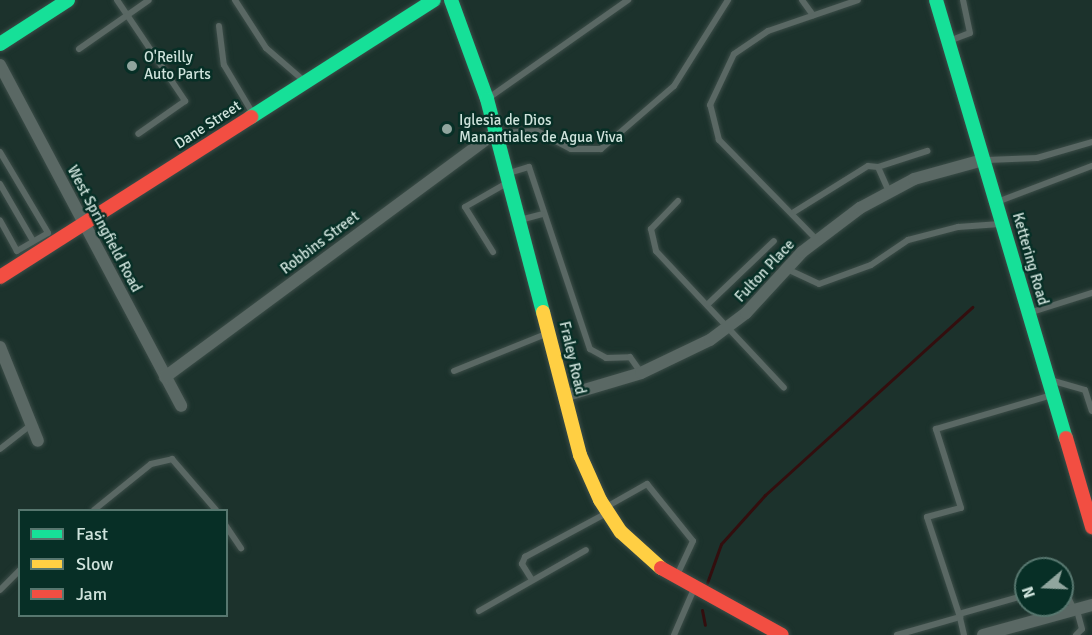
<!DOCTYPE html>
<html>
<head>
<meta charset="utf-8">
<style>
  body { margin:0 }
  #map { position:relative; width:1092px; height:635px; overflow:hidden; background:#1c322c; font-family:Signika,sans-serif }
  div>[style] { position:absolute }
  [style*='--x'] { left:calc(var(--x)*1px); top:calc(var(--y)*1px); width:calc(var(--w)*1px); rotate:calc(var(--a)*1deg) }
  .stream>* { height:3px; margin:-1.5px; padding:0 1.5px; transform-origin:1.5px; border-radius:1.5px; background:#330e0e }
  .roads { filter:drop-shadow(0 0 2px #3c4d48) drop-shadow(0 0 2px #3c4d48) }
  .lane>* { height:6px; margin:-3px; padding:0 3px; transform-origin:3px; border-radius:3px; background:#5a6864 }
  .street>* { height:12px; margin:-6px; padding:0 6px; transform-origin:6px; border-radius:6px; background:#5a6864 }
  .fast>* { height:14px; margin:-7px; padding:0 7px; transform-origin:7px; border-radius:7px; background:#16e098 }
  .slow>* { height:14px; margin:-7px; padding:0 7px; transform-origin:7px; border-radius:7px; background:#ffcf43 }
  .jam>* { height:14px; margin:-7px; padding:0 7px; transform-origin:7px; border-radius:7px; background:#f24e42 }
  .dots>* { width:16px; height:16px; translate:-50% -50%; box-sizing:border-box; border:3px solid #072f26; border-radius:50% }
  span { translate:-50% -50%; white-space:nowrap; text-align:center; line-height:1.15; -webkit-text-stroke:5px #072f26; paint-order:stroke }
  .poi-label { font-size:15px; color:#cfe3dc }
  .left { translate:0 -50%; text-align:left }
  .street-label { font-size:15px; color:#cfe3dc }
  .legend { position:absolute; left:18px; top:509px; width:210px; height:108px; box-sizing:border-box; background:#072f26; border:2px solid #57776f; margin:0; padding:8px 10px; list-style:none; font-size:18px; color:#cfe3dc }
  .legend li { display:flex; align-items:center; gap:12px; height:30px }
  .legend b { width:30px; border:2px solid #57776f }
  .north { position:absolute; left:1014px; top:557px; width:60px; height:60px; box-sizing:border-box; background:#072f26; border:2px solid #57776f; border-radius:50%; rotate:251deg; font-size:16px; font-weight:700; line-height:24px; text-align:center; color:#cfe3dc }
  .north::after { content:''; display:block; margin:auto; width:21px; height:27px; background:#90a59e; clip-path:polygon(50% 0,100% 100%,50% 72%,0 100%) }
</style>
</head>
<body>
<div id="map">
  <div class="stream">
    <i style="--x:707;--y:583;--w:41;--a:-70.3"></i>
    <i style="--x:721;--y:544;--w:66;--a:-48.1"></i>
    <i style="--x:765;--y:495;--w:280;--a:-42.2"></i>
    <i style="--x:702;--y:610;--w:15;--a:79"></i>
  </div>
  <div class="roads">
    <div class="lane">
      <i style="--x:117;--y:0;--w:122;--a:56"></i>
      <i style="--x:185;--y:101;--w:57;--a:144.9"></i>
      <i style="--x:235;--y:0;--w:57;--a:57.1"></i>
      <i style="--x:266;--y:48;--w:49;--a:40.9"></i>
      <i style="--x:802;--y:0;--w:19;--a:54"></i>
      <i style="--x:219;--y:26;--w:39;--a:83"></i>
      <i style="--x:224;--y:65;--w:55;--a:59.2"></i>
      <i style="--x:949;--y:41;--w:22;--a:-21"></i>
      <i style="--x:970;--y:33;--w:34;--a:-102"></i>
      <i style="--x:79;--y:49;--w:85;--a:-35"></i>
      <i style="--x:490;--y:97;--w:169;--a:-35.1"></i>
      <i style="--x:499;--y:133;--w:38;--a:-3"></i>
      <i style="--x:537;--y:131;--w:38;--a:28"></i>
      <i style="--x:571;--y:149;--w:30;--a:0"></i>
      <i style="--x:601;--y:149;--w:96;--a:-40.8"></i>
      <i style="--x:674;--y:86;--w:102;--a:-57.9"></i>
      <i style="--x:0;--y:152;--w:94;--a:59.3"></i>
      <i style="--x:48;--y:233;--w:36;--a:150"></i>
      <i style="--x:17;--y:251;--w:35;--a:-119"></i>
      <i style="--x:987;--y:160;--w:50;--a:-2.3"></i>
      <i style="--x:1037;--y:158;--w:57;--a:-16.2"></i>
      <i style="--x:878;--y:167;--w:52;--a:-18.1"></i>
      <i style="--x:509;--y:173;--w:21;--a:-17"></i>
      <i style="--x:529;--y:167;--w:192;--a:71.5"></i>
      <i style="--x:590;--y:349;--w:18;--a:29"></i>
      <i style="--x:606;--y:358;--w:24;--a:-2"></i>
      <i style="--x:630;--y:357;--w:19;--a:55"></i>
      <i style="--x:0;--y:184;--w:66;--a:59.9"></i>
      <i style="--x:678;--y:201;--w:39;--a:134"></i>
      <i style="--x:651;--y:229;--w:23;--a:77"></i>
      <i style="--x:656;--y:251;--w:187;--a:46.9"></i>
      <i style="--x:997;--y:202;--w:102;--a:-20.8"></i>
      <i style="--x:794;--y:212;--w:87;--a:-31.9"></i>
      <i style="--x:868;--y:166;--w:10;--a:6"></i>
      <i style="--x:878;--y:167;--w:27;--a:66"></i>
      <i style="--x:520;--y:220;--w:23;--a:-15"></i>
      <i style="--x:816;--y:239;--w:139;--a:-134.4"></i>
      <i style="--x:719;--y:140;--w:36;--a:-104"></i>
      <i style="--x:710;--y:105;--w:56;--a:-64.8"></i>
      <i style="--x:734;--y:54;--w:41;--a:-34.1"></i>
      <i style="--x:768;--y:31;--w:95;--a:-19"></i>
      <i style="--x:493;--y:252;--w:53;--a:-121.9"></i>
      <i style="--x:465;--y:207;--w:48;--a:-29.7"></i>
      <i style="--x:787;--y:269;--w:35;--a:25"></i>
      <i style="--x:819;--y:284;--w:55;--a:-20.1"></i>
      <i style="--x:871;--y:265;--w:45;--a:-34"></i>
      <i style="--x:908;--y:240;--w:52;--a:-14.6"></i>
      <i style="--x:958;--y:227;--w:42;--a:-4.1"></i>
      <i style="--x:708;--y:304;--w:91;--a:-43.7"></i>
      <i style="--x:1032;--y:312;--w:63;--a:-17.6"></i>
      <i style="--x:454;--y:371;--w:99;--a:-21.9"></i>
      <i style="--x:1050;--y:380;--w:36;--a:16"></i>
      <i style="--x:1085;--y:390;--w:22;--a:72"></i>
      <i style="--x:0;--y:449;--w:39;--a:-38"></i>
      <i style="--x:608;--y:506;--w:45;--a:-29.4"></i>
      <i style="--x:647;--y:484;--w:73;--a:51.1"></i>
      <i style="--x:693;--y:541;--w:40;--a:115"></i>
      <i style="--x:94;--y:510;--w:73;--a:-38.9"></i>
      <i style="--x:151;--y:464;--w:22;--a:-13"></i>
      <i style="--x:172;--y:459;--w:67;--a:49.2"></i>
      <i style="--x:226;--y:526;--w:27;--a:56"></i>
      <i style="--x:532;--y:580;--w:19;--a:-122"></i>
      <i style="--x:522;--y:564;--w:8;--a:-67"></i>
      <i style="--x:525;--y:557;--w:91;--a:-28.3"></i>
      <i style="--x:1062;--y:585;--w:28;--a:64"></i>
      <i style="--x:0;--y:590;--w:28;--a:-45"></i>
      <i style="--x:479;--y:611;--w:123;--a:-29.7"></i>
      <i style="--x:959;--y:614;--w:102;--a:-108.3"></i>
      <i style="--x:927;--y:517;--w:35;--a:-15"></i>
      <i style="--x:961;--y:508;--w:83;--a:-107.6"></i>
      <i style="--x:936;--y:429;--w:121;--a:-16.3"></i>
      <i style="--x:674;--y:635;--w:48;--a:-66.6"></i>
      <i style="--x:897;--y:635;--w:66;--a:-15.9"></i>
      <i style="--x:964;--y:635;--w:22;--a:-103"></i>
      <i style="--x:959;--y:614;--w:70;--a:-15.8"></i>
      <i style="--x:1076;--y:635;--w:8;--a:-45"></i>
      <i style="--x:1082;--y:629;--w:20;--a:-105"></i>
    </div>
    <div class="street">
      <i style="--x:0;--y:65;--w:386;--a:62"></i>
      <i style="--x:0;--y:347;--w:101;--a:68"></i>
      <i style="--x:165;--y:377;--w:408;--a:-36.5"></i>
      <i style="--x:564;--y:396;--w:80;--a:-16.6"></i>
      <i style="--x:641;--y:373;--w:76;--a:-25.6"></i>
      <i style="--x:710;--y:340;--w:45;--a:-36.9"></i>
      <i style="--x:746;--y:313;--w:83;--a:-47.4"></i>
      <i style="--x:802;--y:252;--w:73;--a:-37.2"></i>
      <i style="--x:860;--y:208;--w:61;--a:-28.2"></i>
      <i style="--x:914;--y:179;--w:72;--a:-15.4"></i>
      <i style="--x:983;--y:635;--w:113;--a:-15.4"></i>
    </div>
    <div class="fast">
      <i style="--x:451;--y:0;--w:105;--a:70"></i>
      <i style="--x:487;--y:99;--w:220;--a:75.3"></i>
      <i style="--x:936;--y:0;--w:457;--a:73.5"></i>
      <i style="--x:0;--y:44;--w:81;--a:-32.9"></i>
      <i style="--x:251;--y:117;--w:217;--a:-32.6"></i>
    </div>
    <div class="slow">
      <i style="--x:543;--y:312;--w:148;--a:75.5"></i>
      <i style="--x:580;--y:455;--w:49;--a:66"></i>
      <i style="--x:600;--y:500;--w:38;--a:57"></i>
      <i style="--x:621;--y:532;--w:54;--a:42"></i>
    </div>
    <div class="jam">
      <i style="--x:0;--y:277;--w:298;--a:-32.5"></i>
      <i style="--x:1066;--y:438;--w:93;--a:73.7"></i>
      <i style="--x:661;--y:568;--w:138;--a:29"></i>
    </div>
  </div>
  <div class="dots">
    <i style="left:132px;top:66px;background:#90a59e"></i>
    <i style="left:447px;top:129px;background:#90a59e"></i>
  </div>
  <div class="poi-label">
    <span class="left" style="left:144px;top:66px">O'Reilly<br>Auto Parts</span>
    <span class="left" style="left:459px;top:129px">Iglesia de Dios<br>Manantiales de Agua Viva</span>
  </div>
  <div class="street-label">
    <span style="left:208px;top:125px;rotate:-33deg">Dane Street</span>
    <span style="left:104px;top:229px;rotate:62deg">West Springfield Road</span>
    <span style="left:320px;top:243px;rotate:-37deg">Robbins Street</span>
    <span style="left:1030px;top:259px;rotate:74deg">Kettering Road</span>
    <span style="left:765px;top:271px;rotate:-47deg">Fulton Place</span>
    <span style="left:572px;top:358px;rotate:77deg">Fraley Road</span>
  </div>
  <ul class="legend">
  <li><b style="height:8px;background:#16e098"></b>Fast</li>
  <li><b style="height:8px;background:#ffcf43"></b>Slow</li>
  <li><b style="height:8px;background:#f24e42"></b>Jam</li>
  </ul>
  <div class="north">N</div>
</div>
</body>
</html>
